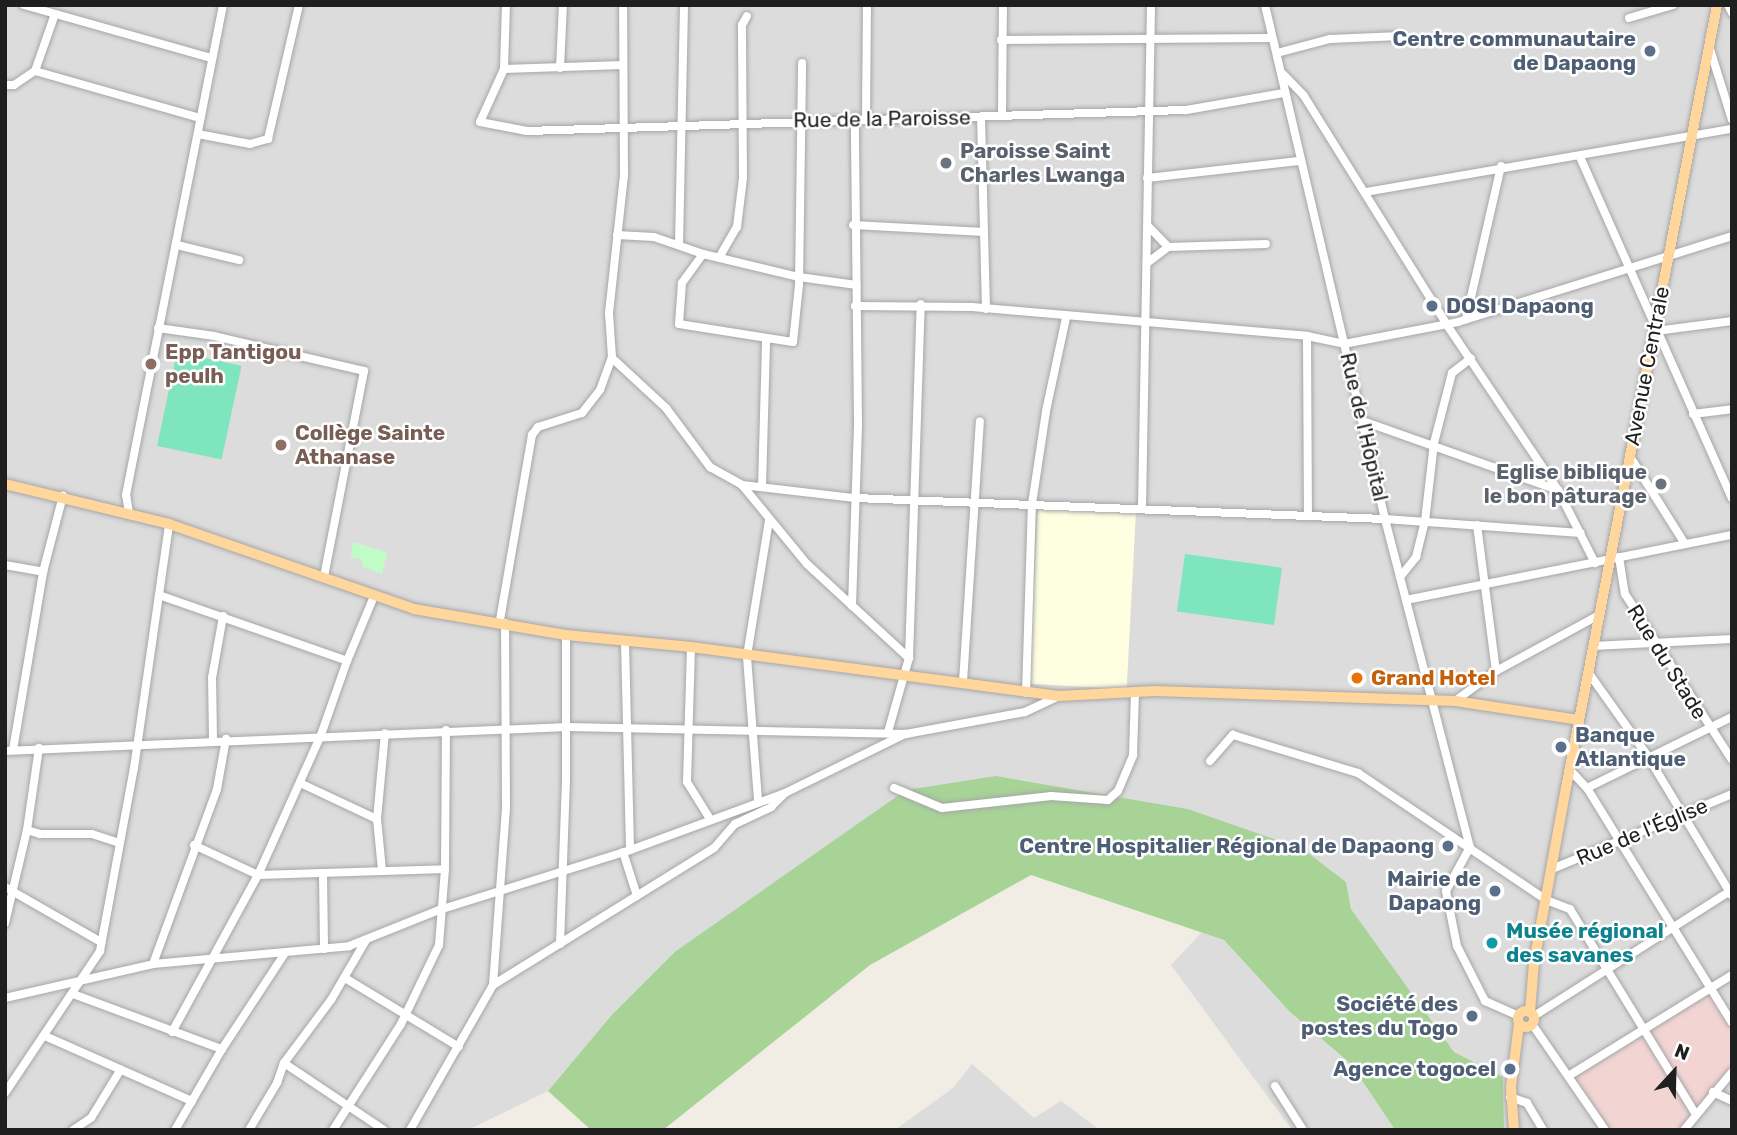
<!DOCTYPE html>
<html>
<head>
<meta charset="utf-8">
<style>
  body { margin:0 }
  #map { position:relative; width:1737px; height:1135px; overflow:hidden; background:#f1ede5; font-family:Rubik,sans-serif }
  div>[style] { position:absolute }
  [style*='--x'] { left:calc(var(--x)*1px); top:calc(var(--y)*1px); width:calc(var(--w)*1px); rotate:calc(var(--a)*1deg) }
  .residential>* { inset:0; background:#dddcdc }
  .commercial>* { inset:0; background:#f2d5d3 }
  .education>* { inset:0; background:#feffe0; transform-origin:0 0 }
  .forest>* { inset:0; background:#a7d397 }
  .park>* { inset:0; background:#c0fdc6 }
  .pitch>* { inset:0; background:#7ee5bf; transform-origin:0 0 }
  .roads { filter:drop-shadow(0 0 2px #a6a6a6) drop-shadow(0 0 2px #a6a6a6) }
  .minor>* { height:8px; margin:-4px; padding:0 4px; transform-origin:4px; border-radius:4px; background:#fff }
  .major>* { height:10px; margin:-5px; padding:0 5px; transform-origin:5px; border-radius:5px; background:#ffd69c }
  .major>.ring { margin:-5px; padding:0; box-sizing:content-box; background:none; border:10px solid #ffd69c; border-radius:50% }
  .dots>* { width:19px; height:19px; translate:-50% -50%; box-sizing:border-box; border:4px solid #fff; border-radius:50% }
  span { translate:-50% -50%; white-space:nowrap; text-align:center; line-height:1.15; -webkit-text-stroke:5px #fff; paint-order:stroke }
  .service-label { font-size:21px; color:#4e5e75; font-weight:700 }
  .right { translate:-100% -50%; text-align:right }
  .left { translate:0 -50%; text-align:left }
  .street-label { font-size:21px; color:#1f1f1f }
  .worship-label { font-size:21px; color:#5b616d; font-weight:700 }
  .education-label { font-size:21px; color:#785e54; font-weight:700 }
  .food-label { font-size:21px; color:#c56008; font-weight:700 }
  .culture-label { font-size:21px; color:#0d838f; font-weight:700 }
  .frame { position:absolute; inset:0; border:7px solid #1f1f1f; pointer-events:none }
  .north { position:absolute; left:1639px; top:1037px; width:70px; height:70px; -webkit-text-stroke:5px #fff; paint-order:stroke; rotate:22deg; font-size:19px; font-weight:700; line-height:28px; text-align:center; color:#1f1f1f }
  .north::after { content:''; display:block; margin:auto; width:24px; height:32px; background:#1f1f1f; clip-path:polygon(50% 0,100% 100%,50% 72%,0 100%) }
</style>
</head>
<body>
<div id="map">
  <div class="residential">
    <i style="clip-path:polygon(5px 5px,1732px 5px,1732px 1130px,1504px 1130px,1503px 1077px,1454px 1052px,1351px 909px,1346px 882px,1303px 849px,1188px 809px,996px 776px,610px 1017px,548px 1091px,468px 1130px,5px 1130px)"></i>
    <i style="clip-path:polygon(1202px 932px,1224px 940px,1290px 1012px,1351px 1064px,1395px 1130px,1292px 1130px,1171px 965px)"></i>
    <i style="clip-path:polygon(972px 1064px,1034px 1118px,1061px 1101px,1100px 1130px,895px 1130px,953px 1088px)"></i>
  </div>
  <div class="commercial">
    <i style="clip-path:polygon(1708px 989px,1732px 1025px,1732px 1070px,1683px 1130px,1606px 1130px,1570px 1075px)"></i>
  </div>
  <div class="education">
    <i style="left:1038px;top:508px;width:98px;height:176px;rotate:3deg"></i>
  </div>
  <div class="forest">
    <i style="clip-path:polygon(996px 776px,1188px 809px,1303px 849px,1346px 882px,1351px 909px,1454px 1052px,1503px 1077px,1504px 1130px,1395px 1130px,1351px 1064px,1290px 1012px,1224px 940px,1031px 875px,870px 965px,663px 1130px,591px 1130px,548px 1091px,610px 1017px,676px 951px,906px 790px)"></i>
  </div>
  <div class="park">
    <i style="clip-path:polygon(353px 542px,387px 552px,382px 574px,363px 567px,361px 559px,351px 557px)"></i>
  </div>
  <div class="pitch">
    <i style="left:177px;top:352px;width:66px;height:96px;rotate:12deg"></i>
    <i style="left:1185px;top:554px;width:98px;height:58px;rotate:8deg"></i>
  </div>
  <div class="roads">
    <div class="minor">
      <i style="--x:24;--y:5;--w:194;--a:15.8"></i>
      <i style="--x:506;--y:5;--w:64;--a:91.8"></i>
      <i style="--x:504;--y:69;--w:58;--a:114.4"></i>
      <i style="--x:480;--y:122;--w:48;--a:10.8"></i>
      <i style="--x:527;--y:131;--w:659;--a:-1.83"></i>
      <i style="--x:1186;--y:110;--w:98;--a:-9.9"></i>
      <i style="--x:1265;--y:5;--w:528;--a:76.86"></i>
      <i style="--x:1385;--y:519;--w:339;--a:75.5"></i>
      <i style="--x:1728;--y:5;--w:9;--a:63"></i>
      <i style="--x:1629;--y:18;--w:46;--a:-16.5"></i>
      <i style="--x:1001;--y:40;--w:271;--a:-0.4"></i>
      <i style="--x:1709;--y:46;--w:77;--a:72.7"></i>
      <i style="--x:1277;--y:53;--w:55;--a:-14.8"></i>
      <i style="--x:1330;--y:39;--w:70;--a:-2.5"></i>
      <i style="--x:560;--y:68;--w:63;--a:-87.3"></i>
      <i style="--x:504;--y:69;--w:119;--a:-1.9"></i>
      <i style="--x:35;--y:71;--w:172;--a:15.9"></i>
      <i style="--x:1283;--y:74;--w:30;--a:46"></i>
      <i style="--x:1304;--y:96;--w:270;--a:58"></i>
      <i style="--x:1447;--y:325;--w:199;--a:56.1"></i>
      <i style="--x:1558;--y:490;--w:82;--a:63.1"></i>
      <i style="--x:5;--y:85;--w:9;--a:0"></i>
      <i style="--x:14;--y:85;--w:25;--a:-34"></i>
      <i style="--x:35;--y:71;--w:60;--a:-70.7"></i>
      <i style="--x:1002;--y:114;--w:109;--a:-89.5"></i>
      <i style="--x:866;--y:117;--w:112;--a:-89.5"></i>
      <i style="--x:981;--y:117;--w:192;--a:88.5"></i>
      <i style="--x:198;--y:134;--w:53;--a:10.9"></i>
      <i style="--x:250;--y:144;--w:19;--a:-16"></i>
      <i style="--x:268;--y:139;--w:138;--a:-77"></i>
      <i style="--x:1580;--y:157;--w:373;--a:66"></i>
      <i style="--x:1147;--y:178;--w:153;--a:-6.4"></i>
      <i style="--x:1366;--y:192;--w:371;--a:-9.8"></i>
      <i style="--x:853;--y:225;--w:131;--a:3.1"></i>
      <i style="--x:1148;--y:226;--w:29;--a:46"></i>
      <i style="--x:617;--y:235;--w:37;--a:3"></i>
      <i style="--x:654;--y:237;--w:52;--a:19.1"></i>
      <i style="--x:703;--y:254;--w:99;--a:13.5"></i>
      <i style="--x:799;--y:277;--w:58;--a:8"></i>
      <i style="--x:177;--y:245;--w:64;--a:13.6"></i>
      <i style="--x:679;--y:245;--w:240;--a:-88.8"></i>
      <i style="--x:703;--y:254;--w:36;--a:126"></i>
      <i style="--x:682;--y:283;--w:41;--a:94.2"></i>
      <i style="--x:679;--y:324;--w:115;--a:9"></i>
      <i style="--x:793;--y:342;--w:57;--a:-84"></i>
      <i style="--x:799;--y:285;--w:222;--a:-89.2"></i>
      <i style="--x:720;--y:256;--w:34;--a:-60"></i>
      <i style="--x:737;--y:227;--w:49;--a:-83"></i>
      <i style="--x:743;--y:178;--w:153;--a:-90.4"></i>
      <i style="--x:742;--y:25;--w:10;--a:-61"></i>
      <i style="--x:1147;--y:263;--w:26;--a:-37"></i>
      <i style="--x:1168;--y:247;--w:98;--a:-1.8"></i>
      <i style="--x:855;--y:306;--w:117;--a:0.5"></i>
      <i style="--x:972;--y:307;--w:336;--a:4.9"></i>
      <i style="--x:1307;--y:336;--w:38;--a:12"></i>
      <i style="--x:1344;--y:344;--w:116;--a:-10.9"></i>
      <i style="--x:1458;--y:322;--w:287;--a:-17.4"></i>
      <i style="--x:1466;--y:319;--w:157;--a:-77.1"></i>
      <i style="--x:158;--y:328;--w:57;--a:8.1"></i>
      <i style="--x:214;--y:336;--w:154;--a:13.1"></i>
      <i style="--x:364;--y:371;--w:210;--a:101"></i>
      <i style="--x:1656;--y:331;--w:77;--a:-7.5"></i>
      <i style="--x:1307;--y:336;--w:180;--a:89.7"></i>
      <i style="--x:612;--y:358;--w:74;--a:42.8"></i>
      <i style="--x:666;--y:408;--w:74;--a:53.3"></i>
      <i style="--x:710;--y:467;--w:37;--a:29"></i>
      <i style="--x:742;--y:485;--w:102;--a:50.6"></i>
      <i style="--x:807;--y:564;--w:139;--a:42.7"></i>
      <i style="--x:1693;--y:414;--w:39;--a:-7"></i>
      <i style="--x:1363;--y:421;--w:207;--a:19.5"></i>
      <i style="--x:1629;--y:455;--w:105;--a:57.8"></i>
      <i style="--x:742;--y:485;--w:114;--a:6.6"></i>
      <i style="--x:855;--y:498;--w:530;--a:2.27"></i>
      <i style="--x:1385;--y:519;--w:196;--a:4.1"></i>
      <i style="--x:762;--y:487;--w:147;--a:-88.4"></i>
      <i style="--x:1142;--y:507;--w:502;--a:-88.97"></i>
      <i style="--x:129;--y:513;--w:18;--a:-99"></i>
      <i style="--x:126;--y:495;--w:500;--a:-78.8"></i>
      <i style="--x:1477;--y:525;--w:147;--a:82.6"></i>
      <i style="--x:1619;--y:557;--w:37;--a:81"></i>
      <i style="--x:1625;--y:594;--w:197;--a:57.2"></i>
      <i style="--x:5;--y:565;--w:39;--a:10"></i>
      <i style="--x:1400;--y:577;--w:26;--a:-51"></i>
      <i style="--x:1416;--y:557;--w:37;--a:-76"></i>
      <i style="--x:1425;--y:521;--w:79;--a:-83.4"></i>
      <i style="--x:1434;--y:443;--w:72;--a:-75.6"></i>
      <i style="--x:1452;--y:373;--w:24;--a:-38"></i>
      <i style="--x:159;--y:595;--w:199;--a:19.3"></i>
      <i style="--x:347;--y:661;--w:78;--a:109.4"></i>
      <i style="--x:321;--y:735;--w:154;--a:114.2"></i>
      <i style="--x:258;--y:875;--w:179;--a:118.7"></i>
      <i style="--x:1406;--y:600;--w:332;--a:-11.3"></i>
      <i style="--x:852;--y:606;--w:183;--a:-88.1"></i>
      <i style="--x:858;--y:423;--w:306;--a:-90.6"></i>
      <i style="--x:500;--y:620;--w:188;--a:-80.2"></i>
      <i style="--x:532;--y:435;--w:10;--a:-53"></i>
      <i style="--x:538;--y:427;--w:46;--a:-17.7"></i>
      <i style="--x:582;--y:413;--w:29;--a:-52"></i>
      <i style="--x:600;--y:390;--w:35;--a:-70"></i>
      <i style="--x:612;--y:357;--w:44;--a:-93.9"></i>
      <i style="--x:609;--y:313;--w:138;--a:-83.8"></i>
      <i style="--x:624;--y:176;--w:171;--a:-90.3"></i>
      <i style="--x:625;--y:643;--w:207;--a:88.6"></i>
      <i style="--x:1593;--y:646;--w:139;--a:-2.9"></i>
      <i style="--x:691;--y:647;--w:135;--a:91.7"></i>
      <i style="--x:687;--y:782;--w:44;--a:58.1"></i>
      <i style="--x:347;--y:661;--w:70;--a:-67.4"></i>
      <i style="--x:1588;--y:672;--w:102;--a:54.6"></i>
      <i style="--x:1647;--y:755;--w:165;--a:58.9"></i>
      <i style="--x:963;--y:682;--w:261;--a:-86.3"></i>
      <i style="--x:1026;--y:693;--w:189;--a:-88.2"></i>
      <i style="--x:1032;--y:504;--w:94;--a:-81.4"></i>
      <i style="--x:1046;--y:411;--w:95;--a:-77.9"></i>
      <i style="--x:1455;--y:701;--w:51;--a:-36.2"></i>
      <i style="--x:1496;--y:671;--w:117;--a:-28.5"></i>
      <i style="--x:888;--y:732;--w:77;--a:-74.2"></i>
      <i style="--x:909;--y:658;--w:354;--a:-88.1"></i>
      <i style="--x:213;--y:739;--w:61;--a:-90.9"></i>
      <i style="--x:212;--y:678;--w:63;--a:-79.9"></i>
      <i style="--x:13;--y:750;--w:181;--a:-80.4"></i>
      <i style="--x:43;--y:572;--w:79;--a:-75.3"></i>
      <i style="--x:5;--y:751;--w:563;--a:-2.45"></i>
      <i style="--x:567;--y:727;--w:339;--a:1.2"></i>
      <i style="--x:906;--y:734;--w:121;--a:-10.5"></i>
      <i style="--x:1025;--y:712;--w:38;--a:-25"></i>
      <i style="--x:1210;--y:761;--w:35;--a:-49"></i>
      <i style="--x:1233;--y:735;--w:131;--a:16.9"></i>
      <i style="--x:1358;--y:773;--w:227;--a:34"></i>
      <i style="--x:1546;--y:900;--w:26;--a:21"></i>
      <i style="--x:1570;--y:909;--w:239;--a:58.5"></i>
      <i style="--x:1570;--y:770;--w:25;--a:47"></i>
      <i style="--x:1587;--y:788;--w:276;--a:58.3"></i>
      <i style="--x:300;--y:783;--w:85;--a:25.1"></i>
      <i style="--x:894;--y:788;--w:52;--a:22.6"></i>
      <i style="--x:942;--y:808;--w:110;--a:-6.3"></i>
      <i style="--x:1051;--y:796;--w:57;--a:4"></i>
      <i style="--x:1108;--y:800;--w:13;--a:-42"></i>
      <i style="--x:1118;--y:791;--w:39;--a:-67"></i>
      <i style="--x:1133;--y:755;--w:62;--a:-88.2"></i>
      <i style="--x:1587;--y:788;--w:161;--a:-26.1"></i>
      <i style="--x:758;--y:800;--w:144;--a:-94.4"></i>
      <i style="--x:747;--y:656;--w:138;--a:-80.8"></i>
      <i style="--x:27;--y:830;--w:14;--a:17"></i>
      <i style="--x:40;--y:834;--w:52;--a:0"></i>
      <i style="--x:92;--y:834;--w:29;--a:18"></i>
      <i style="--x:194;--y:845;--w:71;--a:25.1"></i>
      <i style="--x:258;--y:875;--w:187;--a:-1.8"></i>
      <i style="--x:1470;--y:847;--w:50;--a:118.6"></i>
      <i style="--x:1446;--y:891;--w:56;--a:78.7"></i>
      <i style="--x:1457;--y:946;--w:62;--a:63"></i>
      <i style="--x:1485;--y:1001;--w:36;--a:24"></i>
      <i style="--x:623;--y:852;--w:46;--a:72.3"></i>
      <i style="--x:1552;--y:869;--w:195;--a:-22.6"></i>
      <i style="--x:382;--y:870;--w:51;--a:-95.6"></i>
      <i style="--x:377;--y:819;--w:86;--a:-84.7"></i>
      <i style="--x:323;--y:874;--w:75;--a:89.2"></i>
      <i style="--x:5;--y:887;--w:111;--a:29.8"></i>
      <i style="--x:5;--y:923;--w:96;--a:-76.7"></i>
      <i style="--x:27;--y:830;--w:83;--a:-81.7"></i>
      <i style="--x:560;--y:944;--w:163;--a:-87.9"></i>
      <i style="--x:566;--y:781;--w:146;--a:-90"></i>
      <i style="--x:153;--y:964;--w:186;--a:-69.9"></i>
      <i style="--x:217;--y:789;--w:51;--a:-79.8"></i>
      <i style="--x:345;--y:978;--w:133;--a:31.2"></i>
      <i style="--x:493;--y:985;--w:178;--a:-85.8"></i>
      <i style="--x:506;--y:807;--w:184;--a:-90.3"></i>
      <i style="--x:73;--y:994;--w:159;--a:20.3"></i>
      <i style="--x:222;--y:1049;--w:115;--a:-56.7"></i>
      <i style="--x:5;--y:998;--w:152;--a:-12.9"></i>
      <i style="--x:153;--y:964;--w:197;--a:-5.2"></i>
      <i style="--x:349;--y:946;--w:97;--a:-21.8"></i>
      <i style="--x:439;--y:910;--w:200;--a:-17.4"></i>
      <i style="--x:630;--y:850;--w:165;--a:-20.2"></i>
      <i style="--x:785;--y:793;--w:134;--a:-26.2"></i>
      <i style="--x:1534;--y:1016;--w:231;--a:-32.5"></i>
      <i style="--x:1532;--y:1024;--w:129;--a:55.4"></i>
      <i style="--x:45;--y:1036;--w:161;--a:23.9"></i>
      <i style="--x:284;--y:1063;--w:120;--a:33.8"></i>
      <i style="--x:1570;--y:1075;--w:190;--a:-31.7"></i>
      <i style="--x:1275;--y:1086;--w:52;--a:57.5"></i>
      <i style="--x:1713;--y:1092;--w:21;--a:25"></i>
      <i style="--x:5;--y:1093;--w:171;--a:-56.2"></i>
      <i style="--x:100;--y:951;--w:186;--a:-79.5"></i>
      <i style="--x:134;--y:768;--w:246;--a:-81.8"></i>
      <i style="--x:1510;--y:1097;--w:18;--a:19"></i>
      <i style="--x:1527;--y:1103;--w:31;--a:59"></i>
      <i style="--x:73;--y:1130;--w:22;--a:-34"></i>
      <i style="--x:91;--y:1118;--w:57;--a:-58.5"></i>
      <i style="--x:175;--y:1130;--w:94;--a:-59.9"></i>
      <i style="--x:249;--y:1130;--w:55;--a:-59.2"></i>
      <i style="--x:277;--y:1083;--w:21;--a:-71"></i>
      <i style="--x:284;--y:1063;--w:79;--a:-53.3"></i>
      <i style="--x:331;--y:1000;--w:69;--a:-59.7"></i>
      <i style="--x:333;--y:1130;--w:126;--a:-57.3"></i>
      <i style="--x:401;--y:1024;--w:88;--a:-64.3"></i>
      <i style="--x:439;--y:945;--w:76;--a:-85.5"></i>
      <i style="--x:445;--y:869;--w:139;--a:-89.6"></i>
      <i style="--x:410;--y:1130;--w:167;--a:-60.2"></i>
      <i style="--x:493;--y:985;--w:260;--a:-31.8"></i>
      <i style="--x:714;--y:848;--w:32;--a:-49"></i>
      <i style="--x:735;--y:824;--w:40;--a:-25"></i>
      <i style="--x:771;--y:807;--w:17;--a:-45"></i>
      <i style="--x:1684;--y:1130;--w:75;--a:-50.4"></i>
    </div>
    <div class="major">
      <i style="--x:5;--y:484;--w:169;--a:13.7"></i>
      <i style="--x:169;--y:524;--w:259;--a:19.1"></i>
      <i style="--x:414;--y:609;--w:154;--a:9.7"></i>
      <i style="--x:566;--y:635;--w:126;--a:5.5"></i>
      <i style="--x:691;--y:647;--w:371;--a:7.6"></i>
      <i style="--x:1059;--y:696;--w:96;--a:-3"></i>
      <i style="--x:1155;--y:691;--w:300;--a:1.9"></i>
      <i style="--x:1455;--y:701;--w:125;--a:8.7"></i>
      <i class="ring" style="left:1518px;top:1011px;width:6px;height:6px"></i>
      <i style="--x:1530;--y:1012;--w:50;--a:-85.4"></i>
      <i style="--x:1534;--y:962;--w:177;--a:-79.6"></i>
      <i style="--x:1566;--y:788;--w:797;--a:-79.08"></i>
      <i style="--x:1514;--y:1130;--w:43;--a:-94"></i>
      <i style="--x:1511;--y:1087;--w:64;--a:-82.8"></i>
    </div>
  </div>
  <div class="dots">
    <i style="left:1650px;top:51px;background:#5c6f8a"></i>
    <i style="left:946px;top:163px;background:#6b7280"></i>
    <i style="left:1432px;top:306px;background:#5c6f8a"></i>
    <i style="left:151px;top:364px;background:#8d6e63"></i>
    <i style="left:281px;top:445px;background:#8d6e63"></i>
    <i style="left:1661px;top:484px;background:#6b7280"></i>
    <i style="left:1357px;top:678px;background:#e8710a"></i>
    <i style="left:1561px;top:747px;background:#5c6f8a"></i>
    <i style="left:1448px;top:846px;background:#5c6f8a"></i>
    <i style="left:1495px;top:891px;background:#5c6f8a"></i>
    <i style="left:1492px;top:943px;background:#0f9aa8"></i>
    <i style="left:1472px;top:1016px;background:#5c6f8a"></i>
    <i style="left:1510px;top:1069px;background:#5c6f8a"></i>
  </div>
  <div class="service-label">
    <span class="right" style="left:1636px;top:51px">Centre communautaire<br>de Dapaong</span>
    <span class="left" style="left:1446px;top:306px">DOSI Dapaong</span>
    <span class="left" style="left:1575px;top:747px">Banque<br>Atlantique</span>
    <span class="right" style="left:1434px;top:846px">Centre Hospitalier Régional de Dapaong</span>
    <span class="right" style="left:1481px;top:891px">Mairie de<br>Dapaong</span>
    <span class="right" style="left:1458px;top:1016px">Société des<br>postes du Togo</span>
    <span class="right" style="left:1496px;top:1069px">Agence togocel</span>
  </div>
  <div class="street-label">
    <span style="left:882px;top:119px;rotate:-1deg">Rue de la Paroisse</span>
    <span style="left:1647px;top:366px;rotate:-79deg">Avenue Centrale</span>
    <span style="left:1364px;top:427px;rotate:77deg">Rue de l'Hôpital</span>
    <span style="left:1667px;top:662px;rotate:58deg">Rue du Stade</span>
    <span style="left:1642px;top:832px;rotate:-23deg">Rue de l'Église</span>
  </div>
  <div class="worship-label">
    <span class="left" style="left:960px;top:163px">Paroisse Saint<br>Charles Lwanga</span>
    <span class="right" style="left:1647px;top:484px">Eglise biblique<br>le bon pâturage</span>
  </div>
  <div class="education-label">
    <span class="left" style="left:165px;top:364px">Epp Tantigou<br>peulh</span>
    <span class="left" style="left:295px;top:445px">Collège Sainte<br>Athanase</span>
  </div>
  <div class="food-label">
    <span class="left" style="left:1371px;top:678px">Grand Hotel</span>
  </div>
  <div class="culture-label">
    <span class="left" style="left:1506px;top:943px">Musée régional<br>des savanes</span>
  </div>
  <div class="frame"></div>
  <div class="north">N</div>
</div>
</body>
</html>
